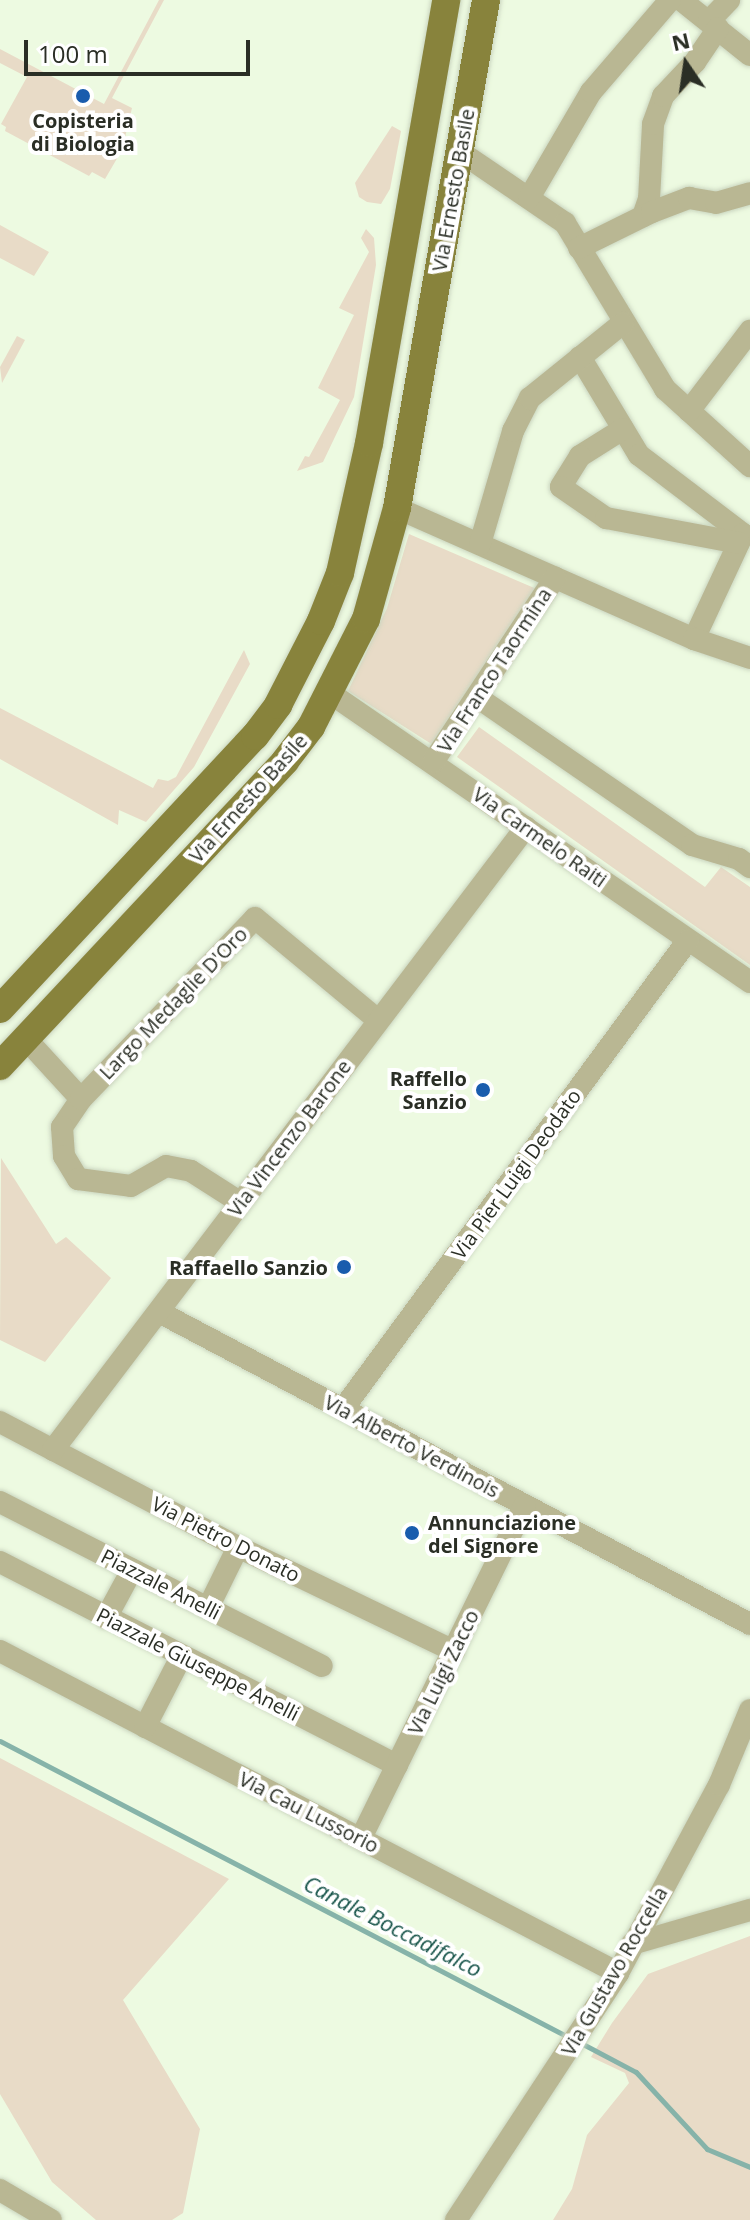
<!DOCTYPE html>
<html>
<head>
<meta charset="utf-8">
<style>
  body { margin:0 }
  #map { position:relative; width:750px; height:2220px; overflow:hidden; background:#edfae1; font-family:"Open Sans",sans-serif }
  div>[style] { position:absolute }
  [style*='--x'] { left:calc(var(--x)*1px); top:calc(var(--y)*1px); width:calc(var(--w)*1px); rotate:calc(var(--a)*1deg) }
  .green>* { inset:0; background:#e8dbc7 }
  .stream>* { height:5px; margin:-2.5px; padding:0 2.5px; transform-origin:2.5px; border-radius:2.5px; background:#86b3a9 }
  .roads { filter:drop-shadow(0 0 2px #cad5bf) drop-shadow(0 0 2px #cad5bf) }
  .minor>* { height:22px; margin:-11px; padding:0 11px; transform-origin:11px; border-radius:11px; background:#b9b793 }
  .major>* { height:28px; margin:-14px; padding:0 14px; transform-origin:14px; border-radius:14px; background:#88833c }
  .dots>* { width:22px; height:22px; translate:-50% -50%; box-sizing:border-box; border:4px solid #fff; border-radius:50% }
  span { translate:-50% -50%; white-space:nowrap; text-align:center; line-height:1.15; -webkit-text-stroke:8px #fff; paint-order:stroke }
  .poi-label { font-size:20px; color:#2a2e25; font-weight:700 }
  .right { translate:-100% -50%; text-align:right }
  .left { translate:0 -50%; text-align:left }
  .street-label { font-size:20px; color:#2a2e25 }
  .water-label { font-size:22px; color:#17544a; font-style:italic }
  .north { position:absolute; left:646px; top:24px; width:80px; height:80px; -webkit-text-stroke:6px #fff; paint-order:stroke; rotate:347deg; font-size:22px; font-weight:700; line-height:32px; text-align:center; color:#2a2e25 }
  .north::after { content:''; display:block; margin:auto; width:28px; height:36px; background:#2a2e25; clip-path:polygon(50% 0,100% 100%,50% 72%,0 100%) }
  .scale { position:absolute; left:24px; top:40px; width:226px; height:36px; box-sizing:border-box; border:4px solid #2a2e25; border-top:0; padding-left:10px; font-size:24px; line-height:28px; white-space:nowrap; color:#2a2e25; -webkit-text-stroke:6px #fff; paint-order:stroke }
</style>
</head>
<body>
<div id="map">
  <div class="green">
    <i style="clip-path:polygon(159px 0,164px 0,112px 98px,132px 108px,122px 150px,105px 179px,92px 172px,89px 176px,5px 131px,6px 127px,1px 124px,27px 77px,0 63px,0 49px,104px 104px)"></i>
    <i style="clip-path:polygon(392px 126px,401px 131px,390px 189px,381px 204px,367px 202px,359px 197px,355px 183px)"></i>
    <i style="clip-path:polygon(0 225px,49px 252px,34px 276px,0 258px)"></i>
    <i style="clip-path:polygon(366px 229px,374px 238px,376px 265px,354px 397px,323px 462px,297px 471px,305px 456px,309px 457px,340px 400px,318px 388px,354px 315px,339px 308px,369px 252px,361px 238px)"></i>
    <i style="clip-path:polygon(17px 336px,25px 340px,2px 383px,0 367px)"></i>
    <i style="clip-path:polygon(409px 534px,539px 590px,433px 745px,348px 691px,387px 608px)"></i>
    <i style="clip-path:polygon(244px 650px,250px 664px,194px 767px,146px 822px,119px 810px,118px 825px,0 759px,0 708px,153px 788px,158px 779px,168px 781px,176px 777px)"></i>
    <i style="clip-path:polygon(479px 727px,705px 887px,721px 867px,750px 887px,750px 965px,457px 757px)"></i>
    <i style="clip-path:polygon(1px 1158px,56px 1244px,66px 1237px,111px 1278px,45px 1362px,0 1340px)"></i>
    <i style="clip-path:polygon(0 1758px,229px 1879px,123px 2000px,200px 2129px,183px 2213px,172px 2220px,96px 2220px,52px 2182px,0 2094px)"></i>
    <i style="clip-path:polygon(750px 1936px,750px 2220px,553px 2220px,572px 2189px,587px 2135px,629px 2083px,625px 2073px,591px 2057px,612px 2023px,648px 1974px)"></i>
  </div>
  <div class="stream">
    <i style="--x:0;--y:1741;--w:643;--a:27.52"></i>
    <i style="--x:579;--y:2042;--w:64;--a:27.8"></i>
    <i style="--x:636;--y:2072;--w:105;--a:47.3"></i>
    <i style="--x:707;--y:2149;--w:47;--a:22.7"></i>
  </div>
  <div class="roads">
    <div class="minor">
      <i style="--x:681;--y:0;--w:88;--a:38.6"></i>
      <i style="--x:709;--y:21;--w:29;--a:-46"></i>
      <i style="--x:459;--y:151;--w:128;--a:34.2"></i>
      <i style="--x:565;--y:223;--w:194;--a:58.9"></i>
      <i style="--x:665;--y:389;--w:115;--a:42.2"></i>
      <i style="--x:529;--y:198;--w:123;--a:-59.7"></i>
      <i style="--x:591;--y:92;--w:121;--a:-49.3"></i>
      <i style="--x:643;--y:216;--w:18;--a:-71"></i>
      <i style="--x:649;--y:199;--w:75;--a:-86.9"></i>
      <i style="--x:653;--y:124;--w:30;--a:-70"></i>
      <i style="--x:663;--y:96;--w:47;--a:-46.7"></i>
      <i style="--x:695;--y:62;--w:41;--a:-55.9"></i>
      <i style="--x:579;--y:248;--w:81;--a:-26.3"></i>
      <i style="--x:652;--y:212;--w:40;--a:-21"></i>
      <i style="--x:689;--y:198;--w:27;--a:10"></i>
      <i style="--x:716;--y:203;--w:35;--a:-16"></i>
      <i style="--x:580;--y:357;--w:114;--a:59"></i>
      <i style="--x:639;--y:455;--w:131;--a:37.2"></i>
      <i style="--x:743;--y:534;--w:116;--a:115"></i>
      <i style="--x:689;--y:411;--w:101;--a:-52.7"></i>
      <i style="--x:623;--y:429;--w:51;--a:147.9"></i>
      <i style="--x:580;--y:456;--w:36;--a:122"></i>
      <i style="--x:561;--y:487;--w:55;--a:34.6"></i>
      <i style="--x:606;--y:518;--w:135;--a:10.6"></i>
      <i style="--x:397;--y:508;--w:325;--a:23.8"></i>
      <i style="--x:694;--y:639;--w:59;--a:18.7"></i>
      <i style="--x:480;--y:544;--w:118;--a:-73.7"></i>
      <i style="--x:513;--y:431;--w:37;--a:-63"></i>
      <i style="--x:530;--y:398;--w:119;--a:-38.9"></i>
      <i style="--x:330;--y:693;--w:510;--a:34.53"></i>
      <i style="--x:477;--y:697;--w:261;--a:34.5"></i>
      <i style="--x:692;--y:845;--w:49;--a:16.6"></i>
      <i style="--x:739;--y:859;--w:14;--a:36"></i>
      <i style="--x:433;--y:762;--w:221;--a:-56.5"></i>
      <i style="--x:26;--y:1039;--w:81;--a:47.5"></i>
      <i style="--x:81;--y:1099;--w:34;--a:124"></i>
      <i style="--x:62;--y:1127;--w:29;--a:86"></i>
      <i style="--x:64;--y:1156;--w:27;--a:59"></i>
      <i style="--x:78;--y:1179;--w:53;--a:7.5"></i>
      <i style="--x:131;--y:1186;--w:40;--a:-29.7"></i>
      <i style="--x:166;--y:1166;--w:25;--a:11"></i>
      <i style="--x:191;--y:1171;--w:59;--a:32.6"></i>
      <i style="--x:81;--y:1099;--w:251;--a:-46.1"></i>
      <i style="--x:255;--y:918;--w:160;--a:39.7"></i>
      <i style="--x:159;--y:1312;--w:668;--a:27.83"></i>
      <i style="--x:343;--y:1409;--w:582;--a:-53.66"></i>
      <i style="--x:0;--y:1422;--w:269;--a:27.7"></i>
      <i style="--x:238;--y:1547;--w:240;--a:25.7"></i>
      <i style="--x:53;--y:1450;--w:782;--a:-52.79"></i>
      <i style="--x:0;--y:1502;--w:361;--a:27"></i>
      <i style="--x:0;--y:1562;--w:446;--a:27.1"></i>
      <i style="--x:208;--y:1608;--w:68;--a:-63.8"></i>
      <i style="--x:106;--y:1618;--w:55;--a:-61.6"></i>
      <i style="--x:0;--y:1651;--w:697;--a:27.52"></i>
      <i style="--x:145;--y:1727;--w:79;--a:-62.8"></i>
      <i style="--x:361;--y:1838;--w:371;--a:-63.8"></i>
      <i style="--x:632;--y:1944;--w:123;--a:-16.1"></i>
      <i style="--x:0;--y:2190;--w:59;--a:30.5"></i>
      <i style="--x:456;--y:2220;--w:295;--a:-56.7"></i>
      <i style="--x:618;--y:1973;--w:213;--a:-61.8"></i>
      <i style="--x:719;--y:1785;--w:81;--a:-67.5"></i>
    </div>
    <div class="major">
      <i style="--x:0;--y:1009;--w:374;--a:-47"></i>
      <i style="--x:255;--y:736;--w:39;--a:-53"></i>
      <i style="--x:278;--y:705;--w:94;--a:-62.9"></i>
      <i style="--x:321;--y:621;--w:52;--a:-68.4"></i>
      <i style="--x:340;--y:573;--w:133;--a:-77.4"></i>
      <i style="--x:369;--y:443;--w:450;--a:-80.1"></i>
      <i style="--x:0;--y:1066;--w:417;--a:-46.9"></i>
      <i style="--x:285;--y:761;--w:43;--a:-52.6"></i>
      <i style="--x:311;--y:727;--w:121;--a:-63"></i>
      <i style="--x:366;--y:619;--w:115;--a:-74.4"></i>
      <i style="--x:397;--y:508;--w:516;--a:-80.06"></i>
    </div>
  </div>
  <div class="dots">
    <i style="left:83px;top:96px;background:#195cad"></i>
    <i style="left:483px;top:1090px;background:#195cad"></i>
    <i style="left:344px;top:1267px;background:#195cad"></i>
    <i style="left:412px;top:1533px;background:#195cad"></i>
  </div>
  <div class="poi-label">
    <span style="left:83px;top:132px">Copisteria<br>di Biologia</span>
    <span class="right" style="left:467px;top:1090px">Raffello<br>Sanzio</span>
    <span class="right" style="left:328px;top:1267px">Raffaello Sanzio</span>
    <span class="left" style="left:428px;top:1534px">Annunciazione<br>del Signore</span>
  </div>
  <div class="street-label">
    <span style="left:453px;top:190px;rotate:-80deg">Via Ernesto Basile</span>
    <span style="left:494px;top:670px;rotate:-57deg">Via Franco Taormina</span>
    <span style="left:248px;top:798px;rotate:-48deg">Via Ernesto Basile</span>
    <span style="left:540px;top:837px;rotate:35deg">Via Carmelo Raiti</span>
    <span style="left:173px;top:1003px;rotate:-46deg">Largo Medaglie D'Oro</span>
    <span style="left:289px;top:1138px;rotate:-53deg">Via Vincenzo Barone</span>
    <span style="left:516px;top:1174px;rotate:-54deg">Via Pier Luigi Deodato</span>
    <span style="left:412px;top:1446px;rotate:28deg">Via Alberto Verdinois</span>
    <span style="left:226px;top:1539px;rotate:27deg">Via Pietro Donato</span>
    <span style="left:161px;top:1584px;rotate:27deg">Piazzale Anelli</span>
    <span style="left:198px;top:1664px;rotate:27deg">Piazzale Giuseppe Anelli</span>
    <span style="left:443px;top:1672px;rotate:-64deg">Via Luigi Zacco</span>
    <span style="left:309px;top:1812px;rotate:27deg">Via Cau Lussorio</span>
    <span style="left:614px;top:1971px;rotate:-60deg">Via Gustavo Roccella</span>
  </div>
  <div class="water-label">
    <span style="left:393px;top:1926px;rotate:27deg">Canale Boccadifalco</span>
  </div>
  <div class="north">N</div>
  <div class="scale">100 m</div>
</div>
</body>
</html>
